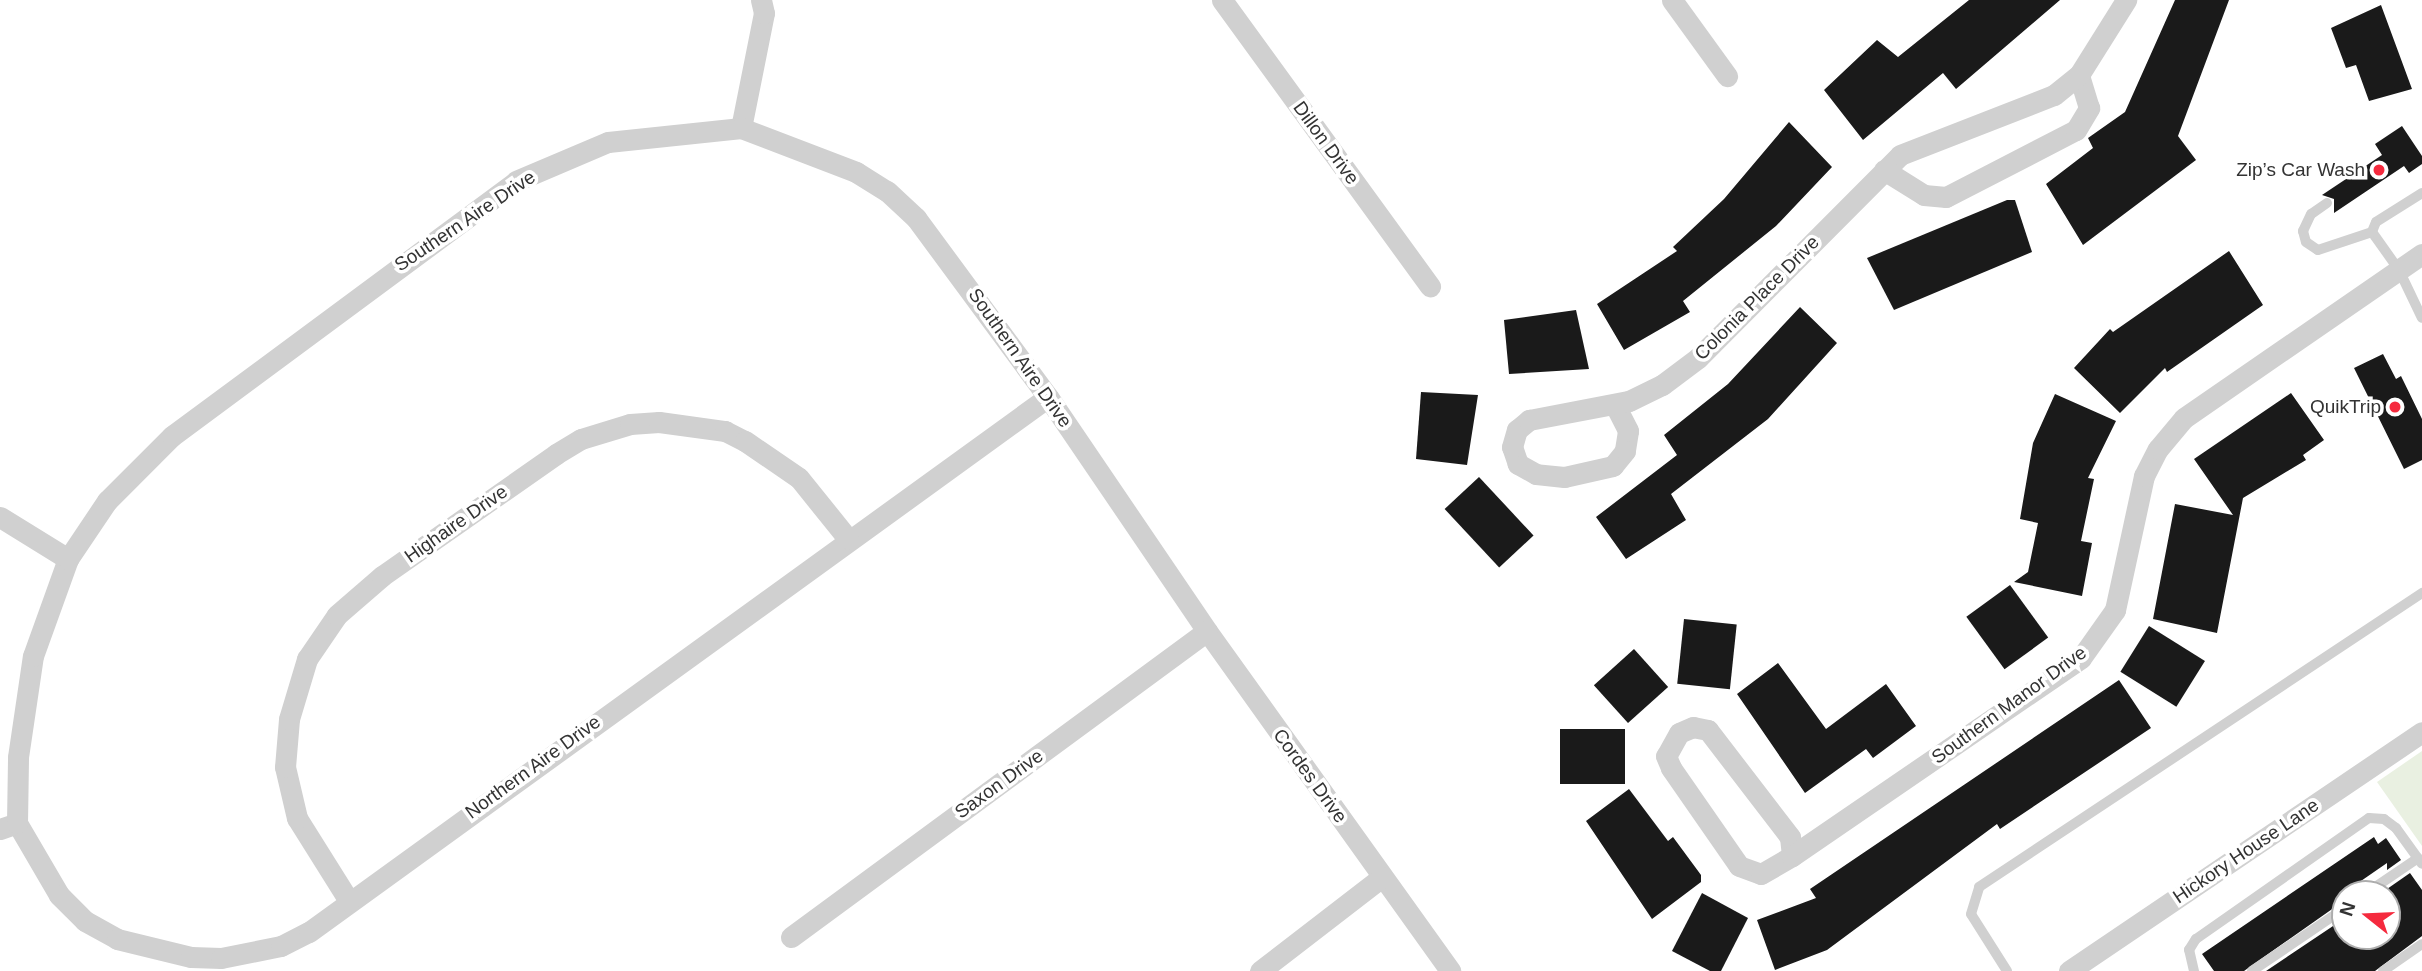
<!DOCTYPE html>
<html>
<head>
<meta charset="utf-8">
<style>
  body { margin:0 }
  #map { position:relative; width:2422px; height:971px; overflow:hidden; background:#fff; font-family:Helvetica,sans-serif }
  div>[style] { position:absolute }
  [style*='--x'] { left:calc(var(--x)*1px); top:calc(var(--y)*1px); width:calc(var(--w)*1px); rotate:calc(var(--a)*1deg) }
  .green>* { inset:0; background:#e9f0e1 }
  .building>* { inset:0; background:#1a1a1a; transform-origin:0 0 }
  .service>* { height:10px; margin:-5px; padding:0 5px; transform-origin:5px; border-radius:5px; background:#d0d0d0 }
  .minor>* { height:21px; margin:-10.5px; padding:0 10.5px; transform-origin:10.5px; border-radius:10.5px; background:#d0d0d0 }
  .dots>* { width:19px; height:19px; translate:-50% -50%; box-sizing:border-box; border:4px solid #fff; border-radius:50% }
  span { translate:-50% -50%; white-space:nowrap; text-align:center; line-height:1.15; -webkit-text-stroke:7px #fff; paint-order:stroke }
  .street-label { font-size:19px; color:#333 }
  .poi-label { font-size:19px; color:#333 }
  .right { translate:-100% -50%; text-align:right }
  .north { position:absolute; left:2331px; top:880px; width:70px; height:70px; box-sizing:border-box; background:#fff; border:2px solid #adadad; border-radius:50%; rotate:288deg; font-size:19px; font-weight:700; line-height:28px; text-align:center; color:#333 }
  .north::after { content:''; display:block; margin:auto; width:24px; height:32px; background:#f52a3e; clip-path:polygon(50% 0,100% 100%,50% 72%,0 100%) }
</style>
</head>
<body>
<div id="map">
  <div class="green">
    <i style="clip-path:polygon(2422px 751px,2422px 846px,2377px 782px)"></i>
  </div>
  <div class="building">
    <i style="clip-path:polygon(1969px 0,2060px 0,1956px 89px,1943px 73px,1863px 140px,1824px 90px,1877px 40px,1898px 57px)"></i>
    <i style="clip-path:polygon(2175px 0,2229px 0,2178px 136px,2196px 160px,2083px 245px,2046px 184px,2093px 148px,2088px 138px,2125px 112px)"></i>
    <i style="clip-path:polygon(2381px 5px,2412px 89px,2369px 101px,2356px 65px,2346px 68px,2331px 28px)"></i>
    <i style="clip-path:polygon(1789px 122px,1832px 167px,1776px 226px,1683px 301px,1690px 312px,1624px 350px,1597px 304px,1677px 251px,1673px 247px,1724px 199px)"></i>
    <i style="clip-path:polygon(2402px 126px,2422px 156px,2422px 164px,2409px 173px,2404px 166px,2334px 213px,2334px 199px,2322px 195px,2382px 155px,2375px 144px)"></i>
    <i style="clip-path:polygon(2007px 200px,2015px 200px,2032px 252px,1894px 310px,1867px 258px)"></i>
    <i style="clip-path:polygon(2229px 251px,2263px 305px,2167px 372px,2165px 368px,2120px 413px,2074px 368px,2110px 329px,2113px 332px)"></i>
    <i style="clip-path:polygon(1800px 307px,1837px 343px,1768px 419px,1671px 494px,1686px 520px,1626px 559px,1596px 517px,1677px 455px,1664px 435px,1728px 384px)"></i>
    <i style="clip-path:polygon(1576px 310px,1589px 369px,1509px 374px,1504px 320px)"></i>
    <i style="clip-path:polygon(2383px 354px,2396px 379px,2401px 376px,2422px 419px,2422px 460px,2404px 469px,2354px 368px)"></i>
    <i style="clip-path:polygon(1421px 392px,1478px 395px,1467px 465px,1416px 459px)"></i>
    <i style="clip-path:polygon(2291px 393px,2324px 440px,2303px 455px,2306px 460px,2243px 498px,2217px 633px,2153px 619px,2175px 504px,2233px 515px,2194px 459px)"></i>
    <i style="clip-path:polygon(2055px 394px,2116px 421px,2088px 478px,2094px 479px,2081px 541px,2092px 543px,2082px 596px,2014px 582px,2028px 572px,2038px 523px,2020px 519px,2033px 443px)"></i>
    <i style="left:1479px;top:477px;width:80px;height:47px;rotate:47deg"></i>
    <i style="left:2010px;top:585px;width:65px;height:54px;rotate:54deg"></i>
    <i style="left:1684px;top:619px;width:53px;height:65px;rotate:6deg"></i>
    <i style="left:2149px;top:626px;width:66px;height:54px;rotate:32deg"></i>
    <i style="left:1634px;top:649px;width:51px;height:54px;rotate:48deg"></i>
    <i style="clip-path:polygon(1778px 663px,1826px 729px,1886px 684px,1916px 726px,1873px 758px,1866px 749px,1805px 793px,1737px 694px)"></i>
    <i style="clip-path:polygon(2119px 680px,2151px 728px,2000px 829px,1997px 824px,1827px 950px,1775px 970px,1757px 920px,1816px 898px,1810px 889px)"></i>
    <i style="left:1625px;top:729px;width:55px;height:65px;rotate:90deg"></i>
    <i style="clip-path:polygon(1629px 789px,1668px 841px,1673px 837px,1701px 875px,1701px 882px,1652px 919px,1586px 821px)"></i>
    <i style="clip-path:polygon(2374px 837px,2378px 844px,2386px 838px,2401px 860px,2387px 870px,2387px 863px,2345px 892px,2345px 900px,2244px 971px,2214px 971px,2202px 954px)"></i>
    <i style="clip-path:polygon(2410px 873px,2422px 890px,2422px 936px,2375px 971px,2266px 971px,2345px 918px,2345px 936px,2387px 936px,2387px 889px)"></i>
    <i style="clip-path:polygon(1702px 893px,1748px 918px,1721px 971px,1710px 971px,1672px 951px)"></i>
  </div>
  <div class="service">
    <i style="--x:2422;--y:193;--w:54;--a:147.8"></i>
    <i style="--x:2376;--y:222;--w:11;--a:112"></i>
    <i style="--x:2372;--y:232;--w:47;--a:54.6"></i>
    <i style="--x:2399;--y:270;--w:53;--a:64.4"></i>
    <i style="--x:2327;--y:203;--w:19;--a:145"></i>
    <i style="--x:2311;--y:214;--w:19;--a:115"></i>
    <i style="--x:2303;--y:231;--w:11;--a:75"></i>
    <i style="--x:2306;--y:242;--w:14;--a:34"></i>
    <i style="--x:2318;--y:250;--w:57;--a:-18.4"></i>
    <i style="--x:2365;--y:894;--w:64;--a:-34.2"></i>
    <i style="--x:2007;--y:971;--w:67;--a:-122.3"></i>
    <i style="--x:1971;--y:914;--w:28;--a:-73"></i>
    <i style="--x:1979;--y:887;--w:532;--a:-33.57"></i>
    <i style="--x:2194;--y:971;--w:22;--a:-103"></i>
    <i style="--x:2189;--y:950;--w:13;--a:-58"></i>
    <i style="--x:2196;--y:939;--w:211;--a:-35"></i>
    <i style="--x:2369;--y:818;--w:15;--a:4"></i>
    <i style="--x:2384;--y:819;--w:15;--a:37"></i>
    <i style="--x:2396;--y:828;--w:44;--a:54.2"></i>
    <i style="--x:2252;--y:971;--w:112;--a:-34.1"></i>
    <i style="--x:2383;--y:971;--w:47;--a:-34.7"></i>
  </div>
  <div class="minor">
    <i style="--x:1222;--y:0;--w:354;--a:54"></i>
    <i style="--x:1672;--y:0;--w:94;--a:54.1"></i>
    <i style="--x:741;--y:128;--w:117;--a:-78.7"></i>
    <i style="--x:764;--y:13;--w:13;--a:-103"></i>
    <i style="--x:1884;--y:170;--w:47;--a:32"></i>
    <i style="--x:1924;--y:195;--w:22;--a:5"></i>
    <i style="--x:1946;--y:197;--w:146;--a:-27.3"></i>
    <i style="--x:2076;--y:130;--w:26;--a:-59"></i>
    <i style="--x:2089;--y:108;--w:34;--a:-107"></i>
    <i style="--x:1615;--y:405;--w:29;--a:63"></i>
    <i style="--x:1628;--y:431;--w:20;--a:99"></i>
    <i style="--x:1625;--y:451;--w:19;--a:129"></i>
    <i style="--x:1613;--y:466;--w:50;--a:167.3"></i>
    <i style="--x:1564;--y:477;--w:28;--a:-174"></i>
    <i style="--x:1536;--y:474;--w:21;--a:-151"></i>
    <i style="--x:1518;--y:464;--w:18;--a:-109"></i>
    <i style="--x:1512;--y:447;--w:18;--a:-74"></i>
    <i style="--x:1517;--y:430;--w:16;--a:-40"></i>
    <i style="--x:1529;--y:420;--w:102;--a:-10.8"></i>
    <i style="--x:1629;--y:401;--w:37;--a:-26"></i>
    <i style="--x:1662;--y:385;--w:45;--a:-36.9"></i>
    <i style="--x:1698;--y:358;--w:286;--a:-45.1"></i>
    <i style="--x:1900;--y:155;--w:165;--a:-21.3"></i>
    <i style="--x:2054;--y:95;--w:32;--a:-39"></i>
    <i style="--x:2079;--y:75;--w:89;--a:-57.9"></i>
    <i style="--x:0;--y:517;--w:80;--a:31.7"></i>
    <i style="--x:17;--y:823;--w:83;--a:59.7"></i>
    <i style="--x:59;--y:895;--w:37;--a:45"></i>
    <i style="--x:85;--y:921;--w:37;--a:29"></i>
    <i style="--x:117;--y:939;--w:76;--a:13.7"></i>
    <i style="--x:191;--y:957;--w:30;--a:2"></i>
    <i style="--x:221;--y:958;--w:61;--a:-11.3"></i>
    <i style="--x:281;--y:946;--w:31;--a:-27"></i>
    <i style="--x:309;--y:932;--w:912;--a:-35.9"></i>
    <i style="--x:0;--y:829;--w:18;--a:-19"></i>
    <i style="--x:17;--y:823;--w:66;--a:-89.1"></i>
    <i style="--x:18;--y:757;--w:102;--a:-81.6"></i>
    <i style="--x:33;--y:656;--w:103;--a:-70.2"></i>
    <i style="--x:68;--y:559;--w:70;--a:-56.1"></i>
    <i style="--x:107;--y:501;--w:92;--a:-45"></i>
    <i style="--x:172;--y:436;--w:428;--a:-36.5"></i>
    <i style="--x:516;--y:181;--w:100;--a:-23"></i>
    <i style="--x:608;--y:142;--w:134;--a:-6"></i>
    <i style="--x:741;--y:128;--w:123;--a:20.9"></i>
    <i style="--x:856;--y:172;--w:36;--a:32"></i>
    <i style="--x:887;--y:191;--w:40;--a:43"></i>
    <i style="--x:916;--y:218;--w:222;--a:53.6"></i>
    <i style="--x:1048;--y:397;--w:283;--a:55.8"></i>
    <i style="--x:1207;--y:631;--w:418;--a:54.4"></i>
    <i style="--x:1792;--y:856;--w:19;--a:-96"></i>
    <i style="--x:1790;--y:837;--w:135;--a:-127.5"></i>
    <i style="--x:1708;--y:730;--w:15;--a:-169"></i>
    <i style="--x:1693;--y:727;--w:15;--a:157"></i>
    <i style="--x:1679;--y:733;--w:26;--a:119"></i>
    <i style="--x:1666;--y:756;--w:13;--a:67"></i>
    <i style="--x:1671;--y:768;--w:119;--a:55.2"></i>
    <i style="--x:1739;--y:866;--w:23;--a:20"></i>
    <i style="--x:1761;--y:874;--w:36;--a:-30"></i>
    <i style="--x:1792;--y:856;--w:350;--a:-34.4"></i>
    <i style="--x:2081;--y:658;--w:59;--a:-54.7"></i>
    <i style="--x:2115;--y:610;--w:137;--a:-77.8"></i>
    <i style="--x:2144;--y:476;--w:30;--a:-63"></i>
    <i style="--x:2158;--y:449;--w:40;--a:-50"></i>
    <i style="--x:2184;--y:418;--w:289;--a:-34.6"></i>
    <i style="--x:349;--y:901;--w:98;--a:-122.1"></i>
    <i style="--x:297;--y:818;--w:52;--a:-103.2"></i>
    <i style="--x:285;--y:767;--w:48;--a:-85.2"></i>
    <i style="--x:289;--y:719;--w:63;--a:-73.3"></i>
    <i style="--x:307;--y:659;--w:53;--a:-55.7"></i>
    <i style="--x:337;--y:615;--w:60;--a:-40.9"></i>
    <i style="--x:382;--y:576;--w:213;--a:-35"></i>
    <i style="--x:556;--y:454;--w:29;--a:-31"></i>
    <i style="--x:581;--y:439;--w:51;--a:-17"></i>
    <i style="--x:630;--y:424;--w:29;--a:-4"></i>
    <i style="--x:659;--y:422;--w:67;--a:7.8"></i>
    <i style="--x:725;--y:431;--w:22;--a:27"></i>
    <i style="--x:745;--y:441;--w:65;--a:34.4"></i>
    <i style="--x:799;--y:478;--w:78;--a:51.2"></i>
    <i style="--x:791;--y:937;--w:516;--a:-36.34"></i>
    <i style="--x:1260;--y:971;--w:154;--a:-37.6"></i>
    <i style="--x:2069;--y:971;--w:426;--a:-34.1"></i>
  </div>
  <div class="dots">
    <i style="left:2379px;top:170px;background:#f52a3e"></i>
    <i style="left:2395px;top:407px;background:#f52a3e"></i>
  </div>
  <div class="street-label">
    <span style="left:1326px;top:143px;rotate:54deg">Dillon Drive</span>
    <span style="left:465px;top:221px;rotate:-34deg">Southern Aire Drive</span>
    <span style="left:1757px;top:298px;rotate:-45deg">Colonia Place Drive</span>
    <span style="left:1020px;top:358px;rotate:55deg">Southern Aire Drive</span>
    <span style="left:456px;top:524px;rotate:-35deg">Highaire Drive</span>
    <span style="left:2009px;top:705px;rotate:-36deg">Southern Manor Drive</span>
    <span style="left:533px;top:767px;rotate:-36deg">Northern Aire Drive</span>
    <span style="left:1310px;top:776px;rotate:54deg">Cordes Drive</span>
    <span style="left:999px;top:784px;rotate:-36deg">Saxon Drive</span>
    <span style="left:2246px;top:851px;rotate:-34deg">Hickory House Lane</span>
  </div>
  <div class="poi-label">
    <span class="right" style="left:2365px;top:170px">Zip’s Car Wash</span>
    <span class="right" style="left:2381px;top:407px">QuikTrip</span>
  </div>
  <div class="north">N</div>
</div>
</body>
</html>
